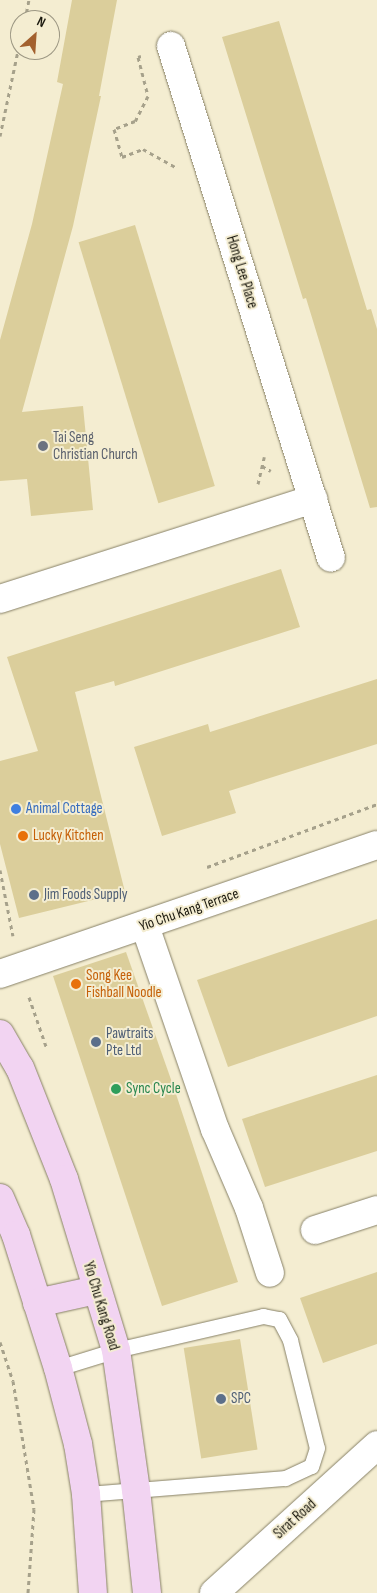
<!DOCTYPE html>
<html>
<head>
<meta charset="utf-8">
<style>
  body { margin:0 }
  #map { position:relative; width:377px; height:1593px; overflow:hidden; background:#f4edd1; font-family:"Sofia Sans Condensed",sans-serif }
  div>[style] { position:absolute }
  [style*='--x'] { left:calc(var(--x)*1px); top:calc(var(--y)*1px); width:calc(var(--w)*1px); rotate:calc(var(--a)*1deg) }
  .building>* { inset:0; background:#dbce9b; transform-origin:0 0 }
  .path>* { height:3px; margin-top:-1.5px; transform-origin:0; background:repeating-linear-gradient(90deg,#a6a18b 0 4px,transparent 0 8px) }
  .roads { filter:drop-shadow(0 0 1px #878167) drop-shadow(0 0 1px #878167) }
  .lane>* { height:15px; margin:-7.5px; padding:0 7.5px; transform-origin:7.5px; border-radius:7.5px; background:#fff }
  .street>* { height:28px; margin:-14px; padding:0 14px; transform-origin:14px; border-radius:14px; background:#fff }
  .secondary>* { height:28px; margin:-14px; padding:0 14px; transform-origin:14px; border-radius:14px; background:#f2d4f2 }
  .dots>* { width:14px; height:14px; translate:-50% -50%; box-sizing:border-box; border:2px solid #f4edd1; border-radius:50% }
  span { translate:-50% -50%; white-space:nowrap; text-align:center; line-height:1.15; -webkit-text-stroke:4px #f4edd1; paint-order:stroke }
  .street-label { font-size:15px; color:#19170d }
  .worship-label { font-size:15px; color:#5b616d }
  .left { translate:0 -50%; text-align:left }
  .shop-label { font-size:15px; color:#366cbe }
  .food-label { font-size:15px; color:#c56008 }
  .service-label { font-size:15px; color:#4e5e75 }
  .leisure-label { font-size:15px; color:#27864d }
  .north { position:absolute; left:10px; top:10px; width:50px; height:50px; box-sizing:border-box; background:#f4edd1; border:1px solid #9c9783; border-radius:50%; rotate:26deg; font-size:14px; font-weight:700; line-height:20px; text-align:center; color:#19170d }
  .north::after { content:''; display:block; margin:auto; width:18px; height:22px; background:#a3612f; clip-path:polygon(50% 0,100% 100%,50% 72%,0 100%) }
</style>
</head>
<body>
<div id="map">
  <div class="building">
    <i style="clip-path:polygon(72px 0,117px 0,99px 96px,101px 96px,73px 226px,22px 412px,83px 406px,93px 510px,31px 516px,27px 479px,0 481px,0 340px,32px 224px,63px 84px,57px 82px)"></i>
    <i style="clip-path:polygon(279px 21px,367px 310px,371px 309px,377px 329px,377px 507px,370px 508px,306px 298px,303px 299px,222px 37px)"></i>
    <i style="left:135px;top:225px;width:273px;height:59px;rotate:73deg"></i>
    <i style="clip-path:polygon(281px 569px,300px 627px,115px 686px,114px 681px,75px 692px,125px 892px,19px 918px,0 844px,0 761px,38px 751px,7px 657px)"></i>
    <i style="clip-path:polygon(377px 679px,377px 744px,229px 791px,236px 813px,162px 836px,134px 747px,208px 724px,210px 732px)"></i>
    <i style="clip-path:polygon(377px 919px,377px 1016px,228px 1067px,197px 980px)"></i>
    <i style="clip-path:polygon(126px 952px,174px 1088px,238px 1282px,162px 1306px,53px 976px)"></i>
    <i style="clip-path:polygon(377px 1075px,377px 1151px,265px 1187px,242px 1119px)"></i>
    <i style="clip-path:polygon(377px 1272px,377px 1344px,323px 1363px,300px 1298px)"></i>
    <i style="left:240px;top:1339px;width:112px;height:57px;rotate:81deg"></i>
  </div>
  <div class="path">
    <i style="--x:25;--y:20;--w:20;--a:-79"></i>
    <i style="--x:141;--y:56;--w:3;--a:162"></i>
    <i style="--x:138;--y:57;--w:40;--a:75.6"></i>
    <i style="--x:148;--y:96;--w:28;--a:117"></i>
    <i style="--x:135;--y:121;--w:22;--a:159"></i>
    <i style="--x:114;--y:129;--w:29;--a:74"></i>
    <i style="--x:122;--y:157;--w:22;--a:-21"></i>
    <i style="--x:143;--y:149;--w:37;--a:29"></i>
    <i style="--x:0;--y:136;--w:97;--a:-78.1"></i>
    <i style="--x:262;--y:466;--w:10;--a:29"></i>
    <i style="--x:258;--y:484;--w:28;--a:-77"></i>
    <i style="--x:207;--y:867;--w:181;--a:-20.3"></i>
    <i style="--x:0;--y:870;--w:67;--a:78.9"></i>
    <i style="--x:29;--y:997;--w:52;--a:70.9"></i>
    <i style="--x:0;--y:1342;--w:41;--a:71.6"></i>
    <i style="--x:13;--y:1381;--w:130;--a:80.7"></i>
    <i style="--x:34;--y:1509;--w:84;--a:94.1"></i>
  </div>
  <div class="roads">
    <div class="lane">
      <i style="--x:58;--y:1368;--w:61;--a:-17.2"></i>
      <i style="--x:116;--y:1350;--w:151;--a:-13"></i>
      <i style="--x:263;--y:1316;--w:16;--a:11"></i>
      <i style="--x:279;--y:1319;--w:24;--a:62"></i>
      <i style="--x:290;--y:1340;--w:111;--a:76"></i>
      <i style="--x:317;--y:1448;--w:19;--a:108"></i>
      <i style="--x:311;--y:1466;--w:29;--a:155"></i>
      <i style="--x:285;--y:1478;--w:200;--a:175.4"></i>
    </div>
    <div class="street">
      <i style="--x:171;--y:46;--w:536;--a:72.65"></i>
      <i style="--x:0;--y:599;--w:329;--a:-17.7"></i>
      <i style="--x:145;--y:926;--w:215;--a:71"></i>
      <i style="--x:215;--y:1129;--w:86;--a:66.7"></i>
      <i style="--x:249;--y:1208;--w:68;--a:72.1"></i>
      <i style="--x:0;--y:974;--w:398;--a:-18.9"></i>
      <i style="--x:315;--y:1230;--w:65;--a:-17.9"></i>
      <i style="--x:214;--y:1593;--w:220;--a:-42.2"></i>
    </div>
    <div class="secondary">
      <i style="--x:0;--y:1034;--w:39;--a:60"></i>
      <i style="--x:20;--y:1068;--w:119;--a:68.4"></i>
      <i style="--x:64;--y:1179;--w:179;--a:73.1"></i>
      <i style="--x:116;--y:1350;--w:141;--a:81.9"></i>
      <i style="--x:136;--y:1490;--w:104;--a:83.9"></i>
      <i style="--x:0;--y:1198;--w:40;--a:66.6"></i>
      <i style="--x:16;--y:1235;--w:139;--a:72.5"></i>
      <i style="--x:58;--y:1368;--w:79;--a:75.3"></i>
      <i style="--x:78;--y:1444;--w:51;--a:80.9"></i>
      <i style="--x:86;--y:1494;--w:99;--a:86"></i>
      <i style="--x:37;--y:1303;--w:60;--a:-12.4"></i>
    </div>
  </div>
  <div class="dots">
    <i style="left:43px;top:446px;background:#6b7280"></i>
    <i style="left:16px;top:809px;background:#3f7fe0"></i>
    <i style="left:23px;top:836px;background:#e8710a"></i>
    <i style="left:34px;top:895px;background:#5c6f8a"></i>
    <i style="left:76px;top:984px;background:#e8710a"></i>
    <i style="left:96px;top:1042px;background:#5c6f8a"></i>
    <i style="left:116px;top:1089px;background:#2e9e5b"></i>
    <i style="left:221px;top:1399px;background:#5c6f8a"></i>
  </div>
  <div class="street-label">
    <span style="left:242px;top:272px;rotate:73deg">Hong Lee Place</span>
    <span style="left:189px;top:910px;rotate:-19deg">Yio Chu Kang Terrace</span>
    <span style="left:101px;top:1306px;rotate:73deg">Yio Chu Kang Road</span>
    <span style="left:295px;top:1519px;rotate:-42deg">Sirat Road</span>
  </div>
  <div class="worship-label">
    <span class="left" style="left:53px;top:446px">Tai Seng<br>Christian Church</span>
  </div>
  <div class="shop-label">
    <span class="left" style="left:26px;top:809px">Animal Cottage</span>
  </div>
  <div class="food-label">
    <span class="left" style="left:33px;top:836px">Lucky Kitchen</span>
    <span class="left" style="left:86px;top:984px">Song Kee<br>Fishball Noodle</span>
  </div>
  <div class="service-label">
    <span class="left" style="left:44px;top:895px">Jim Foods Supply</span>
    <span class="left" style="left:106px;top:1042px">Pawtraits<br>Pte Ltd</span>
    <span class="left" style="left:231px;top:1399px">SPC</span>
  </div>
  <div class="leisure-label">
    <span class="left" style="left:126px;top:1089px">Sync Cycle</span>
  </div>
  <div class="north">N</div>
</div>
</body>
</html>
